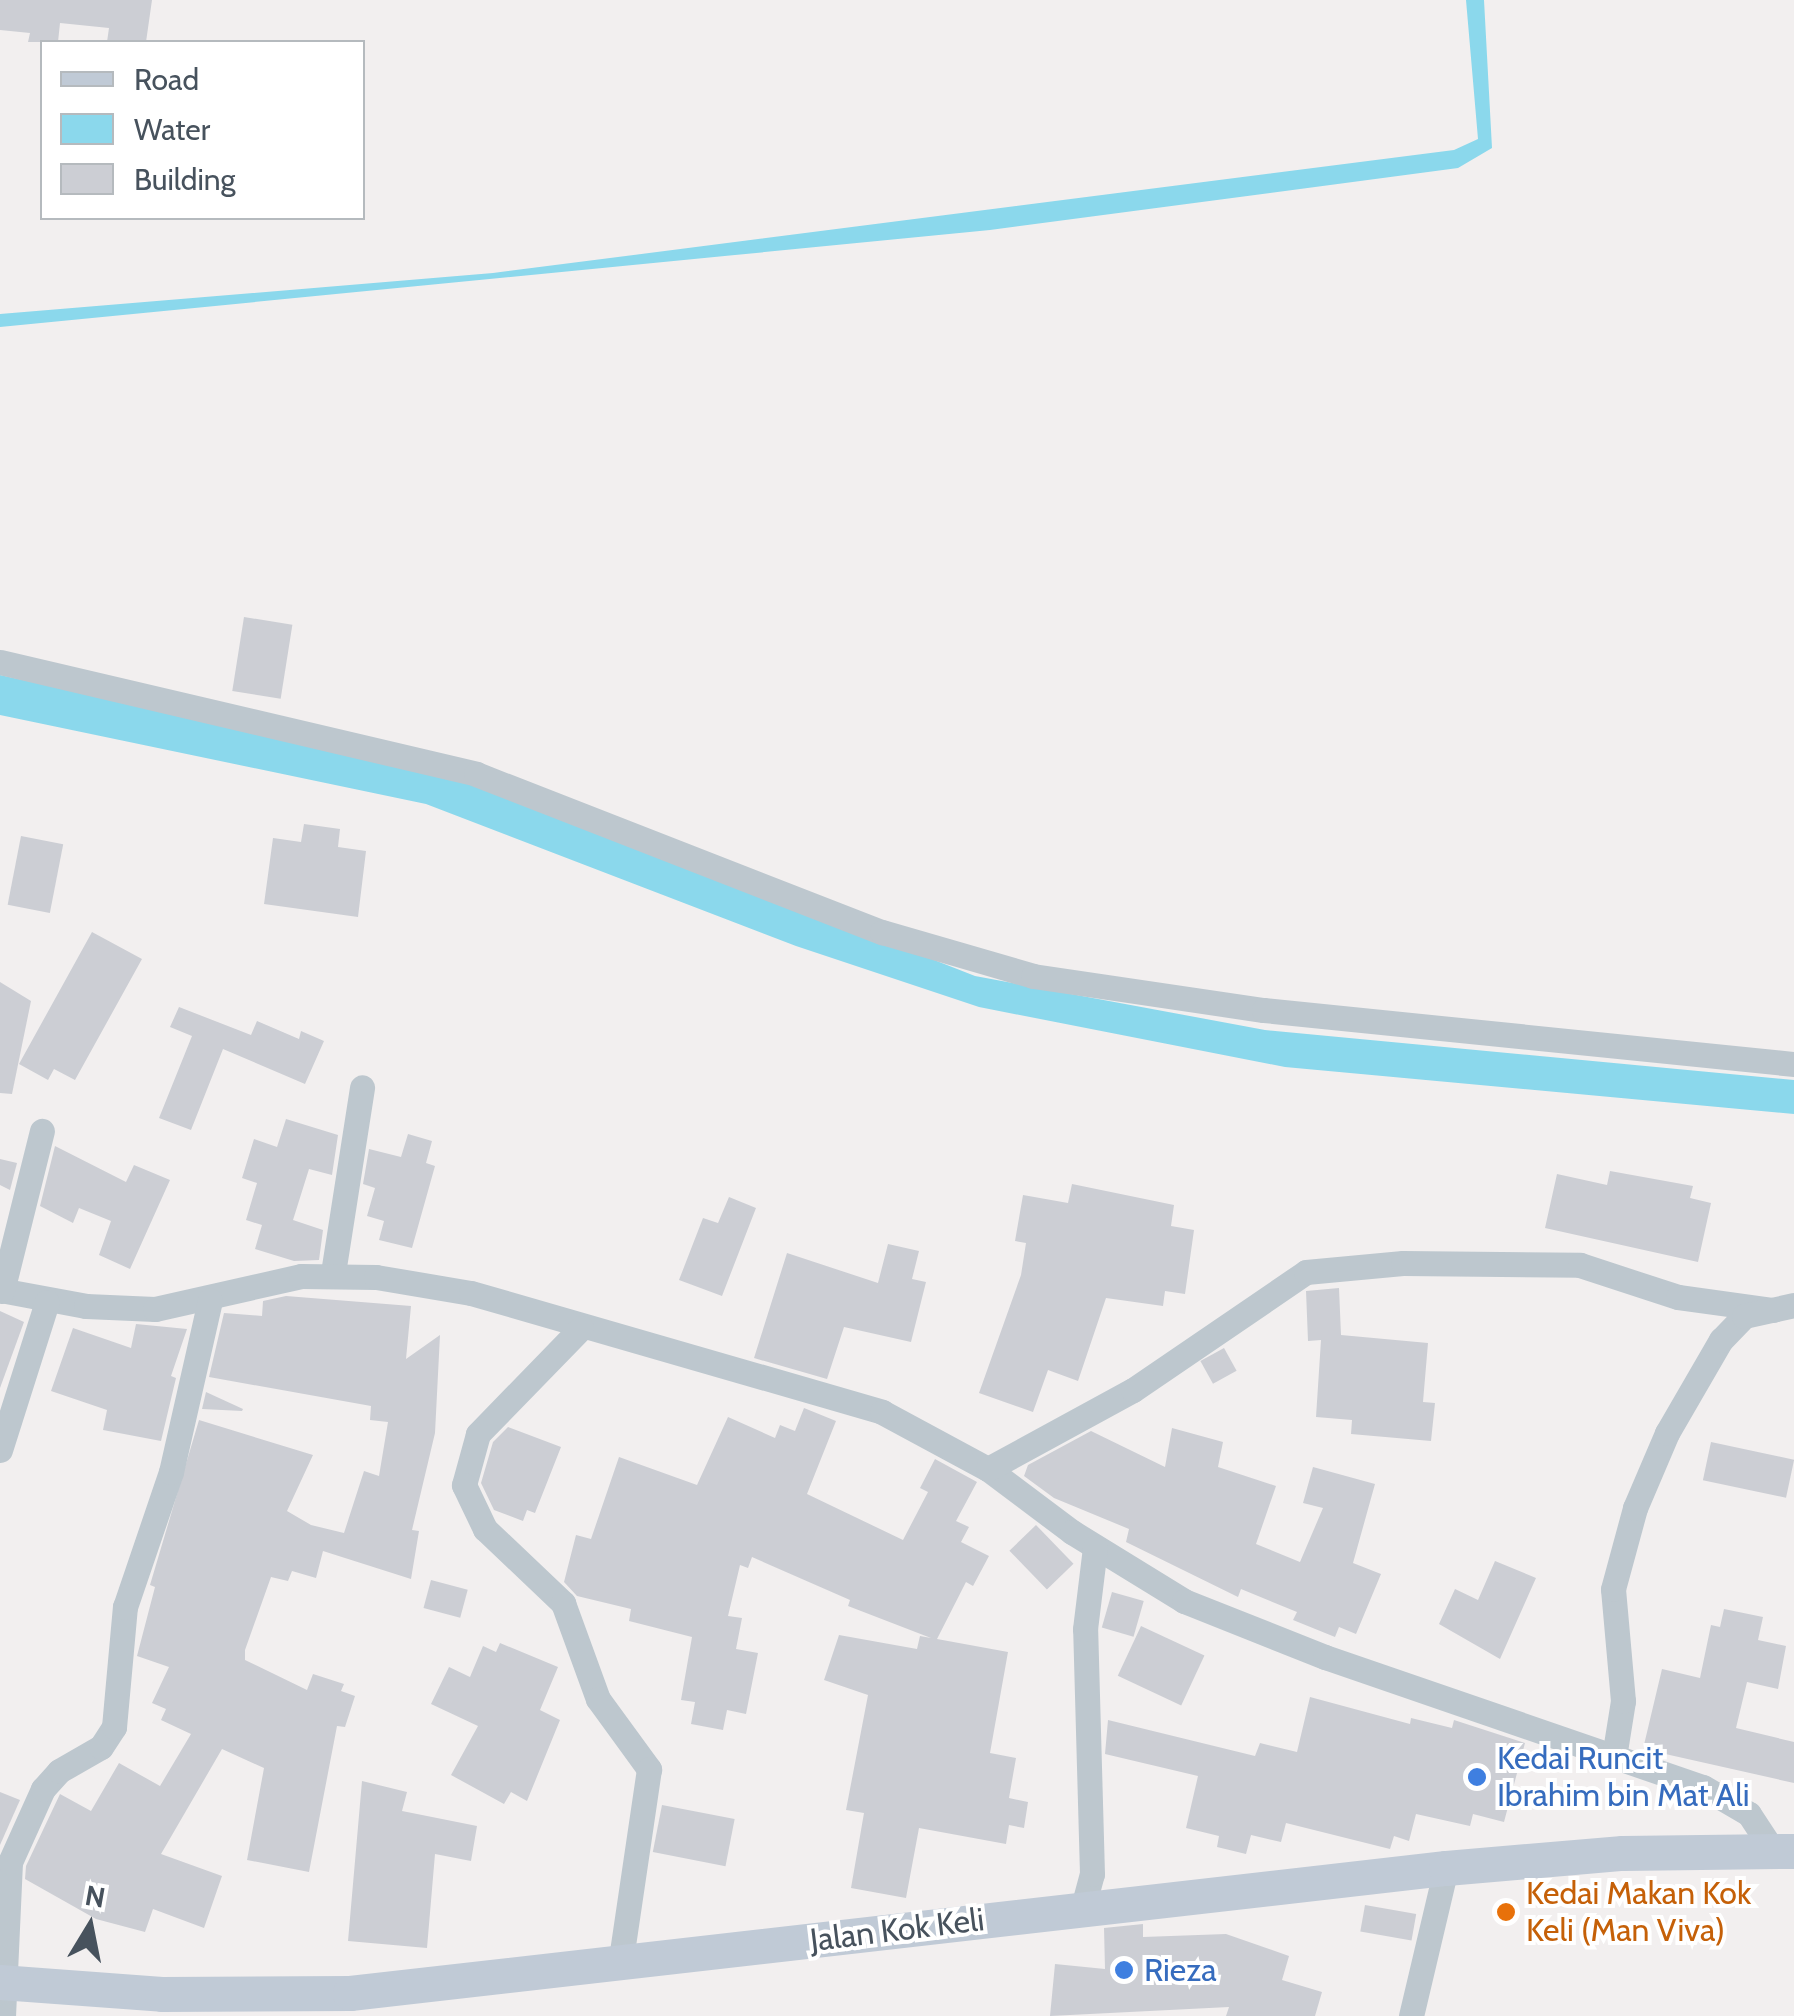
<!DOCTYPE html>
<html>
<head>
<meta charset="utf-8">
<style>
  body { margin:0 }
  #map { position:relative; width:1794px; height:2016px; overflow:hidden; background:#f2efef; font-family:Cabin,sans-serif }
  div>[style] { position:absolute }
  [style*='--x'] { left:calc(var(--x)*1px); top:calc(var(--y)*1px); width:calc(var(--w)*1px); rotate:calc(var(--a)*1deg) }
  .water>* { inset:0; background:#8bd8ec }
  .building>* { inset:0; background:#ccced4; transform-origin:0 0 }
  .street>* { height:25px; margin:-12.5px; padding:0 12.5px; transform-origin:12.5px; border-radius:12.5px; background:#bdc7ce }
  .secondary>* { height:35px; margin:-17.5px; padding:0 17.5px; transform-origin:17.5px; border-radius:17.5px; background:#c0cad6 }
  .dots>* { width:28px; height:28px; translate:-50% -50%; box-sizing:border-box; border:5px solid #fff; border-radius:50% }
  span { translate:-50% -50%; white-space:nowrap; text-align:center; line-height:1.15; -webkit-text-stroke:8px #fff; paint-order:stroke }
  .shop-label { font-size:32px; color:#366cbe }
  .left { translate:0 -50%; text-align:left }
  .food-label { font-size:32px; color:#c56008 }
  .street-label { font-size:32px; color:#47525d }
  .legend { position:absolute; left:40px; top:40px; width:325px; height:180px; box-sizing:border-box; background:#fff; border:2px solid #b5babe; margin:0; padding:12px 18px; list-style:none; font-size:30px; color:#47525d }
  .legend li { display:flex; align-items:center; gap:20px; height:50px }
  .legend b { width:50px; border:2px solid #b5babe }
  .north { position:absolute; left:40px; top:1876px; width:100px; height:100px; -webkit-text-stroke:8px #fff; paint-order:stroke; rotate:10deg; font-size:28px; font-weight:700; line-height:40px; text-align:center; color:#47525d }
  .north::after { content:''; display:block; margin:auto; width:35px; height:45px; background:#47525d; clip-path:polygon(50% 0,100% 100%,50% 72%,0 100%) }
</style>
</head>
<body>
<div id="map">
  <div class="water">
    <i style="clip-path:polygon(1466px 0,1484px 0,1492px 148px,1458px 168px,990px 230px,0 327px,0 314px,493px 273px,1454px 150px,1478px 139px)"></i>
    <i style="clip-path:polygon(0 675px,468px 777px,975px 976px,1265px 1030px,1794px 1080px,1794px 1114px,1285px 1067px,979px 1007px,796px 946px,426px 804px,0 715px)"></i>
  </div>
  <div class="building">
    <i style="clip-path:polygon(0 0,152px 0,146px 42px,107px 42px,109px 28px,60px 23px,58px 42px,28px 42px,30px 33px,0 30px)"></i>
    <i style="left:244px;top:617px;width:49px;height:75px;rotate:9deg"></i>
    <i style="clip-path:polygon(304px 824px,340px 829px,338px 847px,366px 851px,358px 917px,264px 904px,273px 838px,301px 842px)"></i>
    <i style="left:21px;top:836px;width:43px;height:70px;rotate:11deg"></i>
    <i style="clip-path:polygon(92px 932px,142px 959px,75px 1080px,54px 1069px,48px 1080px,19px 1064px)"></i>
    <i style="clip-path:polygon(0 982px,31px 1001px,12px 1094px,0 1093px)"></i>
    <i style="clip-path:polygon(179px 1007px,251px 1035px,257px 1021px,299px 1039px,301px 1031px,324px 1041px,305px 1084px,223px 1049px,191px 1130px,159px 1118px,192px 1036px,170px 1027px)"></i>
    <i style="clip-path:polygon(286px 1119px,338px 1135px,332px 1175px,309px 1169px,293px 1220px,323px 1230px,319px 1260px,294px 1261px,255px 1249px,262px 1225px,246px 1220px,257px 1183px,242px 1178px,254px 1139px,277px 1147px)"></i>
    <i style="clip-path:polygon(408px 1134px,432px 1141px,426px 1163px,435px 1166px,412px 1248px,379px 1240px,384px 1221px,367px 1216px,375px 1188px,363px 1184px,369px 1149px,401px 1157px)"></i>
    <i style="clip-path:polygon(55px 1146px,126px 1182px,134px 1165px,170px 1180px,130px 1269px,99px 1255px,111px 1221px,79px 1208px,73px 1223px,40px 1206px)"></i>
    <i style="clip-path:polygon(0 1159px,17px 1163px,10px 1190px,0 1185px)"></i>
    <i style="clip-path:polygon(1610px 1171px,1693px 1186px,1690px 1198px,1711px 1203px,1698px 1262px,1545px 1228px,1557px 1174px,1607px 1185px)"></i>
    <i style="clip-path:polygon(1072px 1184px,1174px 1205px,1171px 1226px,1194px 1230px,1185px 1294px,1165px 1291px,1163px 1306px,1106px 1298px,1078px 1381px,1048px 1370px,1033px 1412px,979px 1393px,1021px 1275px,1026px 1243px,1015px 1241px,1023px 1195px,1068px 1203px)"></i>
    <i style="clip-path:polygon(729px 1197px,756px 1208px,722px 1296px,679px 1280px,703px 1218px,718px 1223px)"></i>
    <i style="clip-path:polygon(888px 1244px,919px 1251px,912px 1279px,926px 1282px,911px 1342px,844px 1327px,827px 1379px,754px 1358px,787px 1253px,878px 1283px)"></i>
    <i style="clip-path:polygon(1339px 1288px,1341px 1335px,1428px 1343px,1423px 1402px,1435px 1403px,1431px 1441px,1351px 1434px,1352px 1420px,1316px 1417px,1321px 1340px,1308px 1341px,1306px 1291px)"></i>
    <i style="clip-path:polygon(286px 1296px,411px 1306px,406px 1359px,440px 1335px,435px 1433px,412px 1530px,419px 1531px,411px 1579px,323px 1551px,316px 1578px,292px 1571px,288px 1581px,271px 1577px,245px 1650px,245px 1660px,307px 1690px,313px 1674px,344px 1684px,341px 1691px,355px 1696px,345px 1727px,337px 1726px,309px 1872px,247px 1860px,264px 1768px,222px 1749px,161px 1854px,222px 1876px,204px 1928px,153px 1909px,145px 1932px,96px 1919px,25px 1879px,26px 1866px,60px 1794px,91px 1811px,119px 1763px,160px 1786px,191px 1734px,161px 1720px,166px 1709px,152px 1703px,169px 1667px,137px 1656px,155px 1587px,150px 1585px,199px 1420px,313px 1455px,287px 1511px,311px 1525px,344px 1533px,364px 1471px,379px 1476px,388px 1422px,370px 1420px,371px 1406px,209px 1377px,224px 1313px,262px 1316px,263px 1301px)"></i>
    <i style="clip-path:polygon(0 1311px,24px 1322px,0 1388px)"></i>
    <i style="clip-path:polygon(136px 1324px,187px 1329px,171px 1376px,176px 1378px,161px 1441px,103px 1430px,107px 1410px,51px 1391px,73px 1328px,131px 1348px)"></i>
    <i style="left:1224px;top:1348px;width:26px;height:27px;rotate:61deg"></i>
    <i style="clip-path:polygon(206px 1392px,243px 1409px,242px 1411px,202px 1409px)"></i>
    <i style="clip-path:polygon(804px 1408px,836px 1421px,807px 1494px,903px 1540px,928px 1492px,920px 1488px,935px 1459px,977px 1482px,956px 1521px,969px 1527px,961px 1542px,989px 1556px,973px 1586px,966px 1582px,937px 1639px,1008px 1652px,990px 1753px,1016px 1758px,1009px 1798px,1028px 1802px,1024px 1828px,1009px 1825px,1006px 1844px,919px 1828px,906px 1898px,851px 1888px,864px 1813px,846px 1810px,868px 1695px,824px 1680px,839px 1635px,917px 1649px,920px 1636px,931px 1638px,848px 1606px,850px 1600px,752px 1557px,748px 1568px,740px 1565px,728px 1616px,742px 1618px,736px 1649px,758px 1653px,746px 1714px,727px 1710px,723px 1730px,691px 1724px,695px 1702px,681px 1700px,692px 1637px,629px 1621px,631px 1609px,577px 1596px,564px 1582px,576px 1535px,591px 1539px,619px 1457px,697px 1485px,728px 1417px,775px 1438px,780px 1425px,795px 1431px)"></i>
    <i style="clip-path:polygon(508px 1427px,561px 1447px,535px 1513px,527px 1510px,523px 1521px,494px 1510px,481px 1483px,493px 1442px)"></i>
    <i style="clip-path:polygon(1172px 1428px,1223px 1442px,1218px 1467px,1276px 1486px,1256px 1544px,1300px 1562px,1323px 1508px,1303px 1503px,1313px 1467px,1375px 1484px,1353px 1563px,1381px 1574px,1356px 1634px,1339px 1627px,1335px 1637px,1293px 1620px,1297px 1612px,1241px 1589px,1238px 1597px,1126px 1542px,1129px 1529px,1054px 1498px,1024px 1476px,1028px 1465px,1091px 1431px,1165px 1467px)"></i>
    <i style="left:1711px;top:1442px;width:85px;height:39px;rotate:12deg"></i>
    <i style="left:1036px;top:1525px;width:54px;height:37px;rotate:46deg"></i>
    <i style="clip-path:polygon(1495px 1561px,1536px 1578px,1500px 1659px,1439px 1624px,1455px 1589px,1478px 1600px)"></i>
    <i style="left:431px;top:1580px;width:38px;height:29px;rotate:15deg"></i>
    <i style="left:1112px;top:1592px;width:33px;height:37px;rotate:16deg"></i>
    <i style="clip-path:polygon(1724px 1609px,1763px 1617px,1758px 1640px,1786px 1646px,1778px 1689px,1747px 1682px,1736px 1728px,1794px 1742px,1794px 1783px,1643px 1749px,1662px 1669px,1700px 1678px,1711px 1625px,1720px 1627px)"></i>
    <i style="left:1141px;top:1626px;width:70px;height:55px;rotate:25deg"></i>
    <i style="clip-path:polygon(500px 1643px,558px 1667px,540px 1710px,560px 1720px,527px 1801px,511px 1792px,504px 1804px,451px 1775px,478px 1726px,431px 1704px,449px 1667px,470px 1677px,483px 1646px,496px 1652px)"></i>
    <i style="clip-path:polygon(1310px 1697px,1410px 1724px,1411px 1718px,1452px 1728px,1454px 1720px,1525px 1743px,1504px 1822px,1473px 1814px,1470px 1826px,1416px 1814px,1409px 1841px,1394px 1836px,1390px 1849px,1286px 1823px,1281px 1842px,1251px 1835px,1246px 1854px,1217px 1847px,1219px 1836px,1186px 1828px,1198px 1776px,1105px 1754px,1108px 1720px,1255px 1756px,1260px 1743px,1297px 1752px)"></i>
    <i style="clip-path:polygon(362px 1781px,407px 1792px,402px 1811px,477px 1826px,471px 1861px,435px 1854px,427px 1948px,348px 1941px)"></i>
    <i style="clip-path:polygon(0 1792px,20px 1800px,0 1845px)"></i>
    <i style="left:662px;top:1805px;width:74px;height:48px;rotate:11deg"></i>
    <i style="left:1365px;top:1905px;width:52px;height:27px;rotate:10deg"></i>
    <i style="clip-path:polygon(1143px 1924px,1143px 1937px,1226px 1934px,1289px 1956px,1282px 1980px,1322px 1992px,1315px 2016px,1226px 2016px,1229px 2007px,1050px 2016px,1055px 1964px,1105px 1969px,1104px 1928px)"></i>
  </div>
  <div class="street">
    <i style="--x:0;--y:662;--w:489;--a:13.2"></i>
    <i style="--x:476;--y:774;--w:436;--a:21.3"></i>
    <i style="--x:882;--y:932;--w:157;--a:16.2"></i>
    <i style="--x:1033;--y:976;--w:233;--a:8.4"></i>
    <i style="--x:1264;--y:1010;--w:533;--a:5.82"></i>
    <i style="--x:333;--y:1273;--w:188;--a:-81.1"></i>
    <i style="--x:0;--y:1290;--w:87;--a:10.5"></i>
    <i style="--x:86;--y:1306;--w:69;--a:2.5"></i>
    <i style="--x:155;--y:1309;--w:150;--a:-12.7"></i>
    <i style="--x:301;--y:1276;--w:75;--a:0.8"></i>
    <i style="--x:376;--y:1277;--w:96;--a:9.6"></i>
    <i style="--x:471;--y:1293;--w:428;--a:16.1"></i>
    <i style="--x:882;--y:1412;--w:120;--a:28.3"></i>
    <i style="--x:988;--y:1469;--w:105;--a:36.9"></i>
    <i style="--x:1072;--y:1532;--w:132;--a:31.6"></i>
    <i style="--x:1184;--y:1601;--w:152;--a:21.7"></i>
    <i style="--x:1325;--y:1657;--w:400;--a:19"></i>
    <i style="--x:1703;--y:1787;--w:53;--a:30.4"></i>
    <i style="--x:1749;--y:1814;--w:42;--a:56.7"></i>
    <i style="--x:2;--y:1291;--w:165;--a:-76"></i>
    <i style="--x:581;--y:1328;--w:148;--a:134.2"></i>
    <i style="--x:478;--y:1434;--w:53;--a:105.4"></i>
    <i style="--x:464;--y:1485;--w:49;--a:64.5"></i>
    <i style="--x:485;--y:1529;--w:108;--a:43.5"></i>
    <i style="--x:563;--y:1603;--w:102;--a:70"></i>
    <i style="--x:598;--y:1699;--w:87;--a:53.9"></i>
    <i style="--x:649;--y:1769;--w:198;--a:98.4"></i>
    <i style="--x:0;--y:1450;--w:155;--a:-72.4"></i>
    <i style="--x:988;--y:1469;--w:165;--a:-28.6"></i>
    <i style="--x:1133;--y:1390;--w:209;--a:-34.3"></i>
    <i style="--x:1306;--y:1272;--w:97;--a:-5.3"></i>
    <i style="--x:1403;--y:1263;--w:177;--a:0.6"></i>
    <i style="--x:1580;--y:1265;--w:103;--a:18.1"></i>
    <i style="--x:1678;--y:1297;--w:96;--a:7.8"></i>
    <i style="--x:1614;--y:1757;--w:57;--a:-80.9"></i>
    <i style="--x:1623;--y:1701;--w:112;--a:-95.1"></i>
    <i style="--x:1613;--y:1589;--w:84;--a:-74.8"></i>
    <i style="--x:1635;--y:1508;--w:82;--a:-66.9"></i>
    <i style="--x:1667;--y:1433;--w:108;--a:-59.9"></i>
    <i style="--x:1721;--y:1340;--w:33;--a:-46"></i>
    <i style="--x:1744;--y:1316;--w:51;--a:-12.4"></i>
    <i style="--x:1083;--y:1907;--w:34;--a:-75"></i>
    <i style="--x:1092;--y:1874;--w:245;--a:-91.6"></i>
    <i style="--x:1085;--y:1629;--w:82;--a:-83"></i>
    <i style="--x:3;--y:2016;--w:154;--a:-87.4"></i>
    <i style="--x:10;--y:1862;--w:80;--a:-65.7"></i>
    <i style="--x:43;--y:1789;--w:24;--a:-48"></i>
    <i style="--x:59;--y:1771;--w:48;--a:-29.7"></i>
    <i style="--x:101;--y:1747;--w:24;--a:-57"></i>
    <i style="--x:114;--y:1727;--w:121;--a:-84.8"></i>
    <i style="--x:125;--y:1607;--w:143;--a:-71.2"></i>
    <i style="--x:171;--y:1472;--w:176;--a:-77.2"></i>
    <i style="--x:1411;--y:2016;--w:152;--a:-76.7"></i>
  </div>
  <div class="secondary">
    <i style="--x:0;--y:1982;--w:162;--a:4.2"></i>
    <i style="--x:162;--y:1994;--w:188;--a:-0.3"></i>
    <i style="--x:350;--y:1993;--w:1103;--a:-6.51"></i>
    <i style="--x:1446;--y:1868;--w:177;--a:-4.9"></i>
    <i style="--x:1622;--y:1853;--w:172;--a:-0.7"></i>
  </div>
  <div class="dots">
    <i style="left:1477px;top:1777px;background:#3f7fe0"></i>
    <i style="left:1506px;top:1912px;background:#e8710a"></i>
    <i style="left:1124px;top:1970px;background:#3f7fe0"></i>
  </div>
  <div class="shop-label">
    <span class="left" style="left:1497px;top:1777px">Kedai Runcit<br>Ibrahim bin Mat Ali</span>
    <span class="left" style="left:1144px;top:1970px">Rieza</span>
  </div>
  <div class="food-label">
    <span class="left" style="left:1526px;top:1912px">Kedai Makan Kok<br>Keli (Man Viva)</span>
  </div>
  <div class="street-label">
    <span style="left:897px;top:1930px;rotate:-7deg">Jalan Kok Keli</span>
  </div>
  <ul class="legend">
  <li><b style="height:12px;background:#c0cad6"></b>Road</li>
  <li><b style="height:28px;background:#8bd8ec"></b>Water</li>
  <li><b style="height:28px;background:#ccced4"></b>Building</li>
  </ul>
  <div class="north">N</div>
</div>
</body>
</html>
